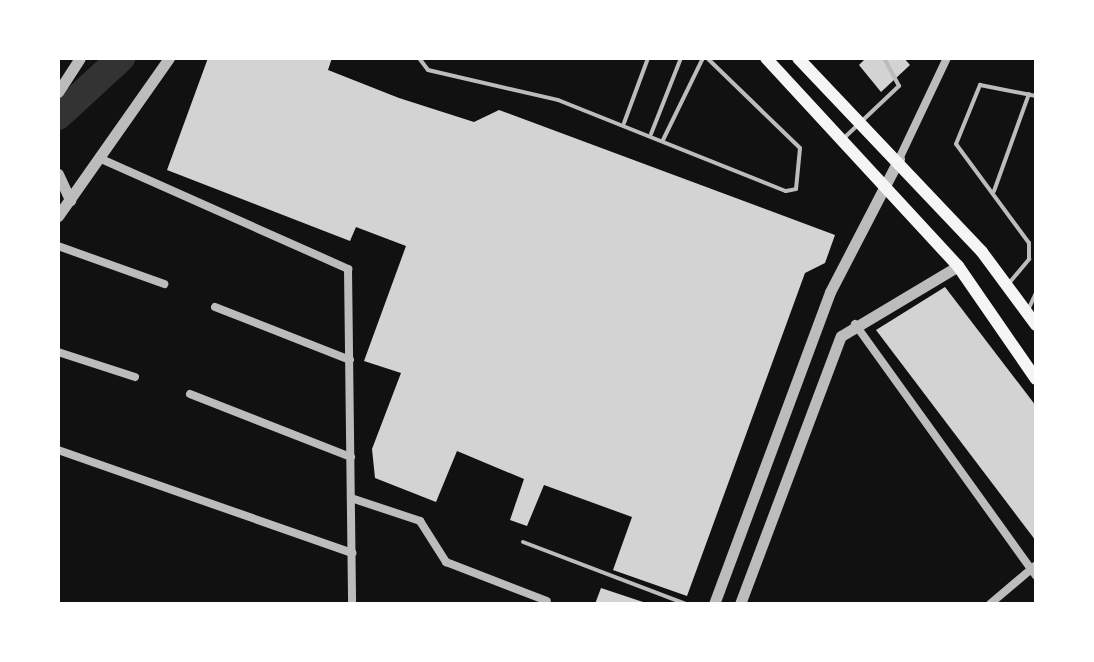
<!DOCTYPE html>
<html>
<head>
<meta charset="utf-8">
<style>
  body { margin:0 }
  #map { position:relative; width:1094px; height:662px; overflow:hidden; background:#111; font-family:"Titillium Web",sans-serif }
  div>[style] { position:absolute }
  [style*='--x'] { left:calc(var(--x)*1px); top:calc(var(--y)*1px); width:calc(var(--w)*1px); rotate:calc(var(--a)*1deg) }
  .river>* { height:28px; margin:-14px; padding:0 14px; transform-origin:14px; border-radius:14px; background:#333 }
  .building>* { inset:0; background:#d3d3d3 }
  .service>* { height:4px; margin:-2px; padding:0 2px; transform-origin:2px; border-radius:2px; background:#bcbcbc }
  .minor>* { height:8px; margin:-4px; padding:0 4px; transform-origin:4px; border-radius:4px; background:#bcbcbc }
  .tertiary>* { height:11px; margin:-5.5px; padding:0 5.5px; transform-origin:5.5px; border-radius:5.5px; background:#bcbcbc }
  .secondary>* { height:12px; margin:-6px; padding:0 6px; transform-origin:6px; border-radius:6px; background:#f5f5f5 }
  span { translate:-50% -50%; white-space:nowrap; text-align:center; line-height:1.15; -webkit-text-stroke:7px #fff; paint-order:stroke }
  .frame { position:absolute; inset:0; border:60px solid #fff; pointer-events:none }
</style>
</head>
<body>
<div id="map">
  <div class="river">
    <i style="--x:58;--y:116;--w:86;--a:-42.6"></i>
  </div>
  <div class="building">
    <i style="clip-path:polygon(208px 58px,332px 58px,328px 70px,399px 98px,474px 122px,499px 110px,835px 235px,825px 263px,805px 273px,687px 596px,613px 570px,632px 517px,544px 485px,527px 526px,510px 520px,524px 479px,457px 451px,436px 502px,375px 478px,372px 449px,401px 373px,364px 361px,406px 246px,356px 227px,350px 241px,167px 170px)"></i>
    <i style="clip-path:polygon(866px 58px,904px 58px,910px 65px,881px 92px,859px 65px)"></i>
    <i style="clip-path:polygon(945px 287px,1036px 406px,1036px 541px,876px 330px)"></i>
    <i style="clip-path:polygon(601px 588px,646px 603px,646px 604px,595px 604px)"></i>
  </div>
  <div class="service">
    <i style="--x:350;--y:58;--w:12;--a:0"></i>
    <i style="--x:419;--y:58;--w:15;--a:53"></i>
    <i style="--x:428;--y:70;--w:133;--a:13"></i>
    <i style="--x:558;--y:100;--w:245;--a:21.8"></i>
    <i style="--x:786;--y:191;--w:10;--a:-11"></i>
    <i style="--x:796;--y:189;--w:41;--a:-84.4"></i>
    <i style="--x:800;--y:148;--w:129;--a:-135.9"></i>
    <i style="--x:624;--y:123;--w:69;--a:-69.7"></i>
    <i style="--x:651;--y:134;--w:82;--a:-68.5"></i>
    <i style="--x:844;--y:138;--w:76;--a:-43.4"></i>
    <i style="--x:899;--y:86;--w:32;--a:-118"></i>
    <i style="--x:663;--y:140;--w:91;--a:-64"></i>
    <i style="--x:994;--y:191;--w:103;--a:-70.2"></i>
    <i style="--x:1010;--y:282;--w:30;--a:-50"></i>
    <i style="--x:1029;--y:259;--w:16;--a:-90"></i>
    <i style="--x:1029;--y:243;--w:123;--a:-126.4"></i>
    <i style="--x:956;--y:144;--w:64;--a:-67.9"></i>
    <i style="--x:980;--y:85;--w:57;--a:11.1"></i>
    <i style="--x:1028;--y:310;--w:19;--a:-65"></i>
    <i style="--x:523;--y:542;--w:174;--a:20.8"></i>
  </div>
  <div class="minor">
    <i style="--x:99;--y:158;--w:273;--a:24"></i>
    <i style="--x:348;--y:269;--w:335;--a:89.3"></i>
    <i style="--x:899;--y:159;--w:112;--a:-64.6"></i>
    <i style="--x:58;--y:246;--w:113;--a:19.7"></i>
    <i style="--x:215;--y:307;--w:145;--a:21.4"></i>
    <i style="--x:855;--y:324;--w:310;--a:54.3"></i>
    <i style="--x:58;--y:352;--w:81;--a:18"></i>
    <i style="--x:190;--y:394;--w:173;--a:21.4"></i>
    <i style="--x:58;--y:450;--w:312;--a:19.3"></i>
    <i style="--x:351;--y:498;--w:73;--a:18.4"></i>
    <i style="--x:420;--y:521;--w:49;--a:57.6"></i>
    <i style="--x:446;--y:562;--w:108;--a:21.1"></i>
    <i style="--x:990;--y:604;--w:60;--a:-40.3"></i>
  </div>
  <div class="tertiary">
    <i style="--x:58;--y:92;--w:40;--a:-57.1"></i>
    <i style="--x:58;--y:174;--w:29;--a:65"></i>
    <i style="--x:58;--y:216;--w:193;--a:-54.9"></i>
    <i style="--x:714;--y:604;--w:333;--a:-69.6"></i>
    <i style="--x:830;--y:292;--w:150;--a:-62.6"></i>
    <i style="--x:740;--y:604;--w:286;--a:-69.4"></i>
    <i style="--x:841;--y:336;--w:136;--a:-30.9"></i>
  </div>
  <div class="secondary">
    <i style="--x:766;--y:58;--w:283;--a:47.3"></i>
    <i style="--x:958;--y:266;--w:137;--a:55.4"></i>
    <i style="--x:798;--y:58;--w:267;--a:46.5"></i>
    <i style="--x:982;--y:252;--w:91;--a:53.5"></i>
  </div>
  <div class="frame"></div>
</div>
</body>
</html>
